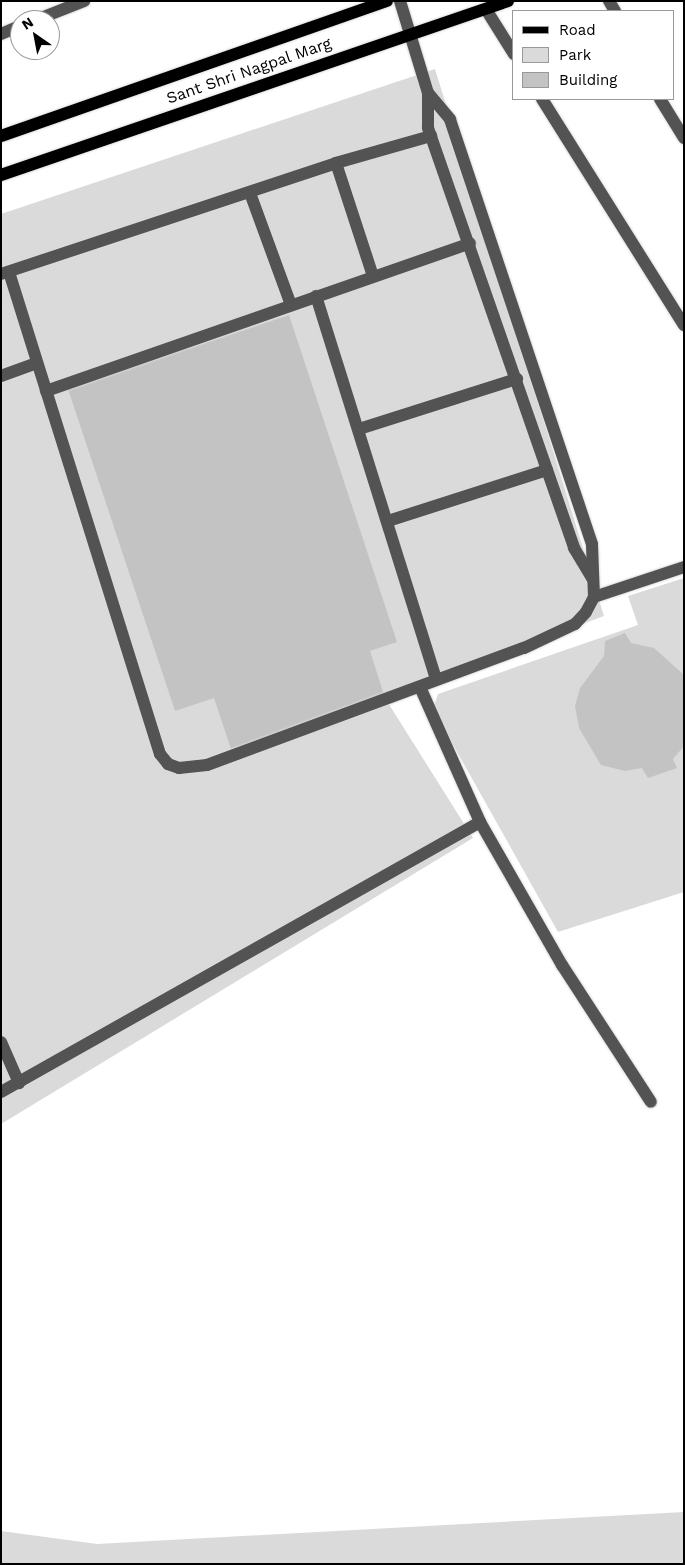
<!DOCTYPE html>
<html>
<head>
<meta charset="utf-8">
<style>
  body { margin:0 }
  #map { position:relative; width:685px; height:1565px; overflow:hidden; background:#fff; font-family:"Work Sans",sans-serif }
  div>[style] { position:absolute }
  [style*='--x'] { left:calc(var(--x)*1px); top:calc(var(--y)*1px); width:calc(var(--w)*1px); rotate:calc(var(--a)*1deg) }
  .green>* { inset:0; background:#dadada }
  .building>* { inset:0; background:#c3c3c3 }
  .roads { filter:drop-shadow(0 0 1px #dbdbdb) drop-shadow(0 0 1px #dbdbdb) }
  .minor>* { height:12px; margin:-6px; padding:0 6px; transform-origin:6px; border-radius:6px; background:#535353 }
  .major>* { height:12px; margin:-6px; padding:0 6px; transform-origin:6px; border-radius:6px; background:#000 }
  span { translate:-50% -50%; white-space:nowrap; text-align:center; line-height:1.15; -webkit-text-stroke:4.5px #fff; paint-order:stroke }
  .street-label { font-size:16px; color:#000 }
  .frame { position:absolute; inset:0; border:2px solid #000; pointer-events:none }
  .legend { position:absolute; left:512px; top:10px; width:162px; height:90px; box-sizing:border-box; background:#fff; border:1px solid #999; margin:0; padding:6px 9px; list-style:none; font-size:15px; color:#000 }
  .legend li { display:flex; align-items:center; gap:10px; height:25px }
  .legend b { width:25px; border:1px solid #999 }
  .north { position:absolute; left:10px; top:10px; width:50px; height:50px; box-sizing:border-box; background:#fff; border:1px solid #999; border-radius:50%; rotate:327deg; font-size:14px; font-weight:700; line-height:20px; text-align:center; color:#000 }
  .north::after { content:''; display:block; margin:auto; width:18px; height:22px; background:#000; clip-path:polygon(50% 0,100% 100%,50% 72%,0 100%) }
</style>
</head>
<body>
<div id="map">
  <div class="green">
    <i style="clip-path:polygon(435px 69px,604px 616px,385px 698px,473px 838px,1px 1124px,1px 214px)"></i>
    <i style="clip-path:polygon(684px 578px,684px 892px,558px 932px,433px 709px,438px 694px,638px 625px,628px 596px)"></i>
    <i style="clip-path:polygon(684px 1512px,684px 1564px,1px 1564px,1px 1531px,97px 1544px)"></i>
  </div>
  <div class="building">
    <i style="clip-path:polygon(289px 315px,397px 642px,370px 651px,385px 698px,231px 749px,214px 698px,175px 711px,68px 389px)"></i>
    <i style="clip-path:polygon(625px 633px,631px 643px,654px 648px,684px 675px,684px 746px,673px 759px,677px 768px,648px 778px,642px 768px,625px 771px,601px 765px,579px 728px,575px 706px,580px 688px,604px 656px,605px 641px)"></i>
  </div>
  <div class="roads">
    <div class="minor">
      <i style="--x:400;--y:1;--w:96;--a:73.1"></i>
      <i style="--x:428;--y:93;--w:35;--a:90"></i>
      <i style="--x:428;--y:128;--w:445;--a:70.8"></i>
      <i style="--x:574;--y:548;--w:35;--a:59"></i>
      <i style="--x:609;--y:1;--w:12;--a:59"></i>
      <i style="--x:487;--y:11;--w:51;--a:57.9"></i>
      <i style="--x:36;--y:20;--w:52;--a:-21.6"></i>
      <i style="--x:1;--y:34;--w:21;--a:-23"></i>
      <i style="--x:542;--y:99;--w:267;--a:57.9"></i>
      <i style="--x:660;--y:99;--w:46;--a:58.4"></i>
      <i style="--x:336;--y:163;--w:119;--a:71.9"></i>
      <i style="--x:250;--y:193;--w:119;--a:69.9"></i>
      <i style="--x:9;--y:272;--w:505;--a:72.61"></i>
      <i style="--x:160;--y:754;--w:13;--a:51"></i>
      <i style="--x:168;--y:764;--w:12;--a:20"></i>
      <i style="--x:179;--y:768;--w:28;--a:-6"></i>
      <i style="--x:207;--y:765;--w:338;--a:-20.3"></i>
      <i style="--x:524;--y:648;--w:56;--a:-25.2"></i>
      <i style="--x:575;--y:624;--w:16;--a:-47"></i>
      <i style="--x:586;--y:612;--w:17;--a:-62"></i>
      <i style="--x:594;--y:597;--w:53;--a:-92.2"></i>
      <i style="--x:592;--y:544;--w:448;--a:-108.5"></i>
      <i style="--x:450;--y:119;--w:34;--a:-130"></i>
      <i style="--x:1;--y:274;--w:353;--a:-18.3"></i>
      <i style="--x:336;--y:163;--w:99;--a:-15.9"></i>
      <i style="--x:316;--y:296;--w:401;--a:72.6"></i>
      <i style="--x:1;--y:376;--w:38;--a:-20"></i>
      <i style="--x:46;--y:391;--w:449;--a:-19.2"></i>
      <i style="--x:359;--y:429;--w:166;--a:-17.6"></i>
      <i style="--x:388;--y:521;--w:167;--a:-17.8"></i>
      <i style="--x:594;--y:597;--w:95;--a:-18.4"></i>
      <i style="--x:420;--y:687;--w:148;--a:66"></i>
      <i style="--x:480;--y:822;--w:165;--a:60.2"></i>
      <i style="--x:562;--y:965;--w:163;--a:57"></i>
      <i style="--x:1;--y:1042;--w:45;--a:66.3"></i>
      <i style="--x:1;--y:1092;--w:550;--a:-29.41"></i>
    </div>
    <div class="major">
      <i style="--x:1;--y:136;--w:409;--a:-19.3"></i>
      <i style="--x:1;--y:175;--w:536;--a:-18.94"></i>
    </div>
  </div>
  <div class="street-label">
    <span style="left:249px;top:71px;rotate:-19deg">Sant Shri Nagpal Marg</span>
  </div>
  <div class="frame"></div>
  <ul class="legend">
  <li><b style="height:6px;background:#000"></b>Road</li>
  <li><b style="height:14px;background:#dadada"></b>Park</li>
  <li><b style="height:14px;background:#c3c3c3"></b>Building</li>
  </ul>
  <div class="north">N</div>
</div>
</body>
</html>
